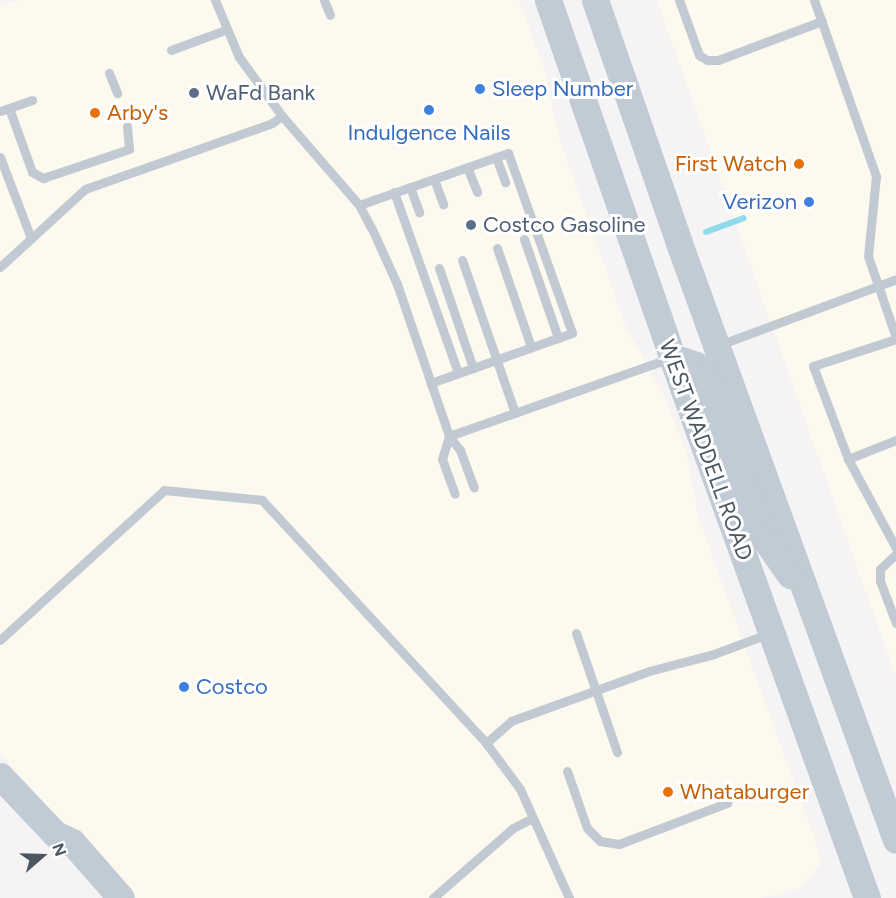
<!DOCTYPE html>
<html>
<head>
<meta charset="utf-8">
<style>
  body { margin:0 }
  #map { position:relative; width:896px; height:898px; overflow:hidden; background:#f5f3f3; font-family:Figtree,sans-serif }
  div>[style] { position:absolute }
  [style*='--x'] { left:calc(var(--x)*1px); top:calc(var(--y)*1px); width:calc(var(--w)*1px); rotate:calc(var(--a)*1deg) }
  .commercial>* { inset:0; background:#fdf9ef }
  .stream>* { height:6px; margin:-3px; padding:0 3px; transform-origin:3px; border-radius:3px; background:#90daee }
  .lane>* { height:9px; margin:-4.5px; padding:0 4.5px; transform-origin:4.5px; border-radius:4.5px; background:#c1cad2 }
  .secondary>* { height:27px; margin:-13.5px; padding:0 13.5px; transform-origin:13.5px; border-radius:13.5px; background:#c1cbd6 }
  .dots>* { width:16px; height:16px; translate:-50% -50%; box-sizing:border-box; border:3px solid #fff; border-radius:50% }
  span { translate:-50% -50%; white-space:nowrap; text-align:center; line-height:1.15; -webkit-text-stroke:6px #fff; paint-order:stroke }
  .shop-label { font-size:22px; color:#366cbe }
  .left { translate:0 -50%; text-align:left }
  .right { translate:-100% -50%; text-align:right }
  .service-label { font-size:22px; color:#4e5e75 }
  .food-label { font-size:22px; color:#c56008 }
  .street-label { font-size:22px; color:#4a5661 }
  .north { position:absolute; left:12px; top:826px; width:60px; height:60px; -webkit-text-stroke:4px #fff; paint-order:stroke; rotate:70deg; font-size:16px; font-weight:700; line-height:24px; text-align:center; color:#4a5661 }
  .north::after { content:''; display:block; margin:auto; width:21px; height:27px; background:#4a5661; clip-path:polygon(50% 0,100% 100%,50% 72%,0 100%) }
</style>
</head>
<body>
<div id="map">
  <div class="commercial">
    <i style="clip-path:polygon(17px 0,519px 0,545px 71px,559px 137px,626px 327px,667px 401px,687px 457px,699px 519px,818px 849px,821px 863px,801px 888px,761px 898px,131px 898px,0 753px,0 6px)"></i>
    <i style="clip-path:polygon(657px 0,896px 0,896px 677px)"></i>
  </div>
  <div class="stream">
    <i style="--x:706;--y:232;--w:40;--a:-20.2"></i>
  </div>
  <div class="lane">
    <i style="--x:215;--y:0;--w:62;--a:67.2"></i>
    <i style="--x:239;--y:57;--w:73;--a:53.9"></i>
    <i style="--x:282;--y:116;--w:118;--a:49.1"></i>
    <i style="--x:359;--y:205;--w:27;--a:62"></i>
    <i style="--x:372;--y:229;--w:60;--a:65.6"></i>
    <i style="--x:397;--y:284;--w:161;--a:71.1"></i>
    <i style="--x:449;--y:436;--w:18;--a:52"></i>
    <i style="--x:460;--y:450;--w:40;--a:69.8"></i>
    <i style="--x:324;--y:0;--w:16;--a:68"></i>
    <i style="--x:679;--y:0;--w:59;--a:70"></i>
    <i style="--x:699;--y:55;--w:9;--a:32"></i>
    <i style="--x:707;--y:60;--w:11;--a:0"></i>
    <i style="--x:718;--y:60;--w:111;--a:-20.6"></i>
    <i style="--x:814;--y:0;--w:187;--a:70.6"></i>
    <i style="--x:876;--y:176;--w:80;--a:95.7"></i>
    <i style="--x:868;--y:256;--w:87;--a:71.1"></i>
    <i style="--x:171;--y:50;--w:58;--a:-20.3"></i>
    <i style="--x:109;--y:73;--w:22;--a:68"></i>
    <i style="--x:9;--y:108;--w:68;--a:70.2"></i>
    <i style="--x:32;--y:172;--w:13;--a:29"></i>
    <i style="--x:43;--y:178;--w:91;--a:-18.6"></i>
    <i style="--x:129;--y:149;--w:23;--a:-95"></i>
    <i style="--x:0;--y:111;--w:34;--a:-19"></i>
    <i style="--x:0;--y:157;--w:87;--a:69.1"></i>
    <i style="--x:496;--y:157;--w:27;--a:70"></i>
    <i style="--x:467;--y:167;--w:27;--a:68"></i>
    <i style="--x:434;--y:179;--w:27;--a:70"></i>
    <i style="--x:410;--y:187;--w:27;--a:70"></i>
    <i style="--x:394;--y:192;--w:192;--a:70.5"></i>
    <i style="--x:359;--y:205;--w:158;--a:-19.2"></i>
    <i style="--x:508;--y:153;--w:191;--a:70.4"></i>
    <i style="--x:572;--y:333;--w:150;--a:160.5"></i>
    <i style="--x:524;--y:239;--w:105;--a:71"></i>
    <i style="--x:497;--y:248;--w:105;--a:71"></i>
    <i style="--x:462;--y:260;--w:162;--a:70.9"></i>
    <i style="--x:0;--y:267;--w:115;--a:-42.5"></i>
    <i style="--x:85;--y:189;--w:198;--a:-19.4"></i>
    <i style="--x:272;--y:123;--w:12;--a:-35"></i>
    <i style="--x:439;--y:268;--w:106;--a:71.2"></i>
    <i style="--x:719;--y:345;--w:189;--a:-20.4"></i>
    <i style="--x:449;--y:436;--w:234;--a:-19.4"></i>
    <i style="--x:449;--y:436;--w:24;--a:107"></i>
    <i style="--x:442;--y:459;--w:37;--a:70"></i>
    <i style="--x:896;--y:440;--w:52;--a:158.4"></i>
    <i style="--x:848;--y:459;--w:101;--a:61.7"></i>
    <i style="--x:848;--y:459;--w:99;--a:-110.6"></i>
    <i style="--x:813;--y:366;--w:87;--a:-18"></i>
    <i style="--x:896;--y:554;--w:22;--a:137"></i>
    <i style="--x:880;--y:569;--w:12;--a:90"></i>
    <i style="--x:880;--y:581;--w:45;--a:69.1"></i>
    <i style="--x:576;--y:633;--w:126;--a:71"></i>
    <i style="--x:0;--y:640;--w:222;--a:-42.4"></i>
    <i style="--x:164;--y:490;--w:99;--a:5.8"></i>
    <i style="--x:262;--y:500;--w:330;--a:47.3"></i>
    <i style="--x:486;--y:743;--w:57;--a:53.5"></i>
    <i style="--x:520;--y:789;--w:120;--a:65.8"></i>
    <i style="--x:486;--y:743;--w:33;--a:-41"></i>
    <i style="--x:511;--y:721;--w:147;--a:-19.9"></i>
    <i style="--x:649;--y:671;--w:64;--a:-14.5"></i>
    <i style="--x:711;--y:655;--w:63;--a:-20.4"></i>
    <i style="--x:567;--y:771;--w:60;--a:70.7"></i>
    <i style="--x:587;--y:828;--w:18;--a:45"></i>
    <i style="--x:600;--y:841;--w:19;--a:9"></i>
    <i style="--x:619;--y:844;--w:116;--a:-20.8"></i>
    <i style="--x:433;--y:898;--w:106;--a:-41.2"></i>
    <i style="--x:513;--y:828;--w:22;--a:-27"></i>
  </div>
  <div class="secondary">
    <i style="--x:548;--y:0;--w:378;--a:70.8"></i>
    <i style="--x:672;--y:357;--w:575;--a:70.18"></i>
    <i style="--x:595;--y:0;--w:257;--a:70.9"></i>
    <i style="--x:679;--y:243;--w:635;--a:70.02"></i>
    <i style="--x:672;--y:357;--w:25;--a:18"></i>
    <i style="--x:696;--y:365;--w:11;--a:45"></i>
    <i style="--x:704;--y:373;--w:177;--a:69.8"></i>
    <i style="--x:765;--y:539;--w:44;--a:55.2"></i>
    <i style="--x:0;--y:776;--w:80;--a:46.5"></i>
    <i style="--x:55;--y:834;--w:19;--a:25"></i>
    <i style="--x:72;--y:842;--w:74;--a:48.8"></i>
  </div>
  <div class="dots">
    <i style="left:480px;top:89px;background:#3f7fe0"></i>
    <i style="left:194px;top:93px;background:#5c6f8a"></i>
    <i style="left:429px;top:110px;background:#3f7fe0"></i>
    <i style="left:95px;top:113px;background:#e8710a"></i>
    <i style="left:799px;top:164px;background:#e8710a"></i>
    <i style="left:809px;top:202px;background:#3f7fe0"></i>
    <i style="left:471px;top:225px;background:#5c6f8a"></i>
    <i style="left:184px;top:687px;background:#3f7fe0"></i>
    <i style="left:668px;top:792px;background:#e8710a"></i>
  </div>
  <div class="shop-label">
    <span class="left" style="left:492px;top:89px">Sleep Number</span>
    <span style="left:429px;top:133px">Indulgence Nails</span>
    <span class="right" style="left:797px;top:202px">Verizon</span>
    <span class="left" style="left:196px;top:687px">Costco</span>
  </div>
  <div class="service-label">
    <span class="left" style="left:206px;top:93px">WaFd Bank</span>
    <span class="left" style="left:483px;top:225px">Costco Gasoline</span>
  </div>
  <div class="food-label">
    <span class="left" style="left:107px;top:113px">Arby's</span>
    <span class="right" style="left:787px;top:164px">First Watch</span>
    <span class="left" style="left:680px;top:792px">Whataburger</span>
  </div>
  <div class="street-label">
    <span style="left:706px;top:450px;rotate:70deg">WEST WADDELL ROAD</span>
  </div>
  <div class="north">N</div>
</div>
</body>
</html>
